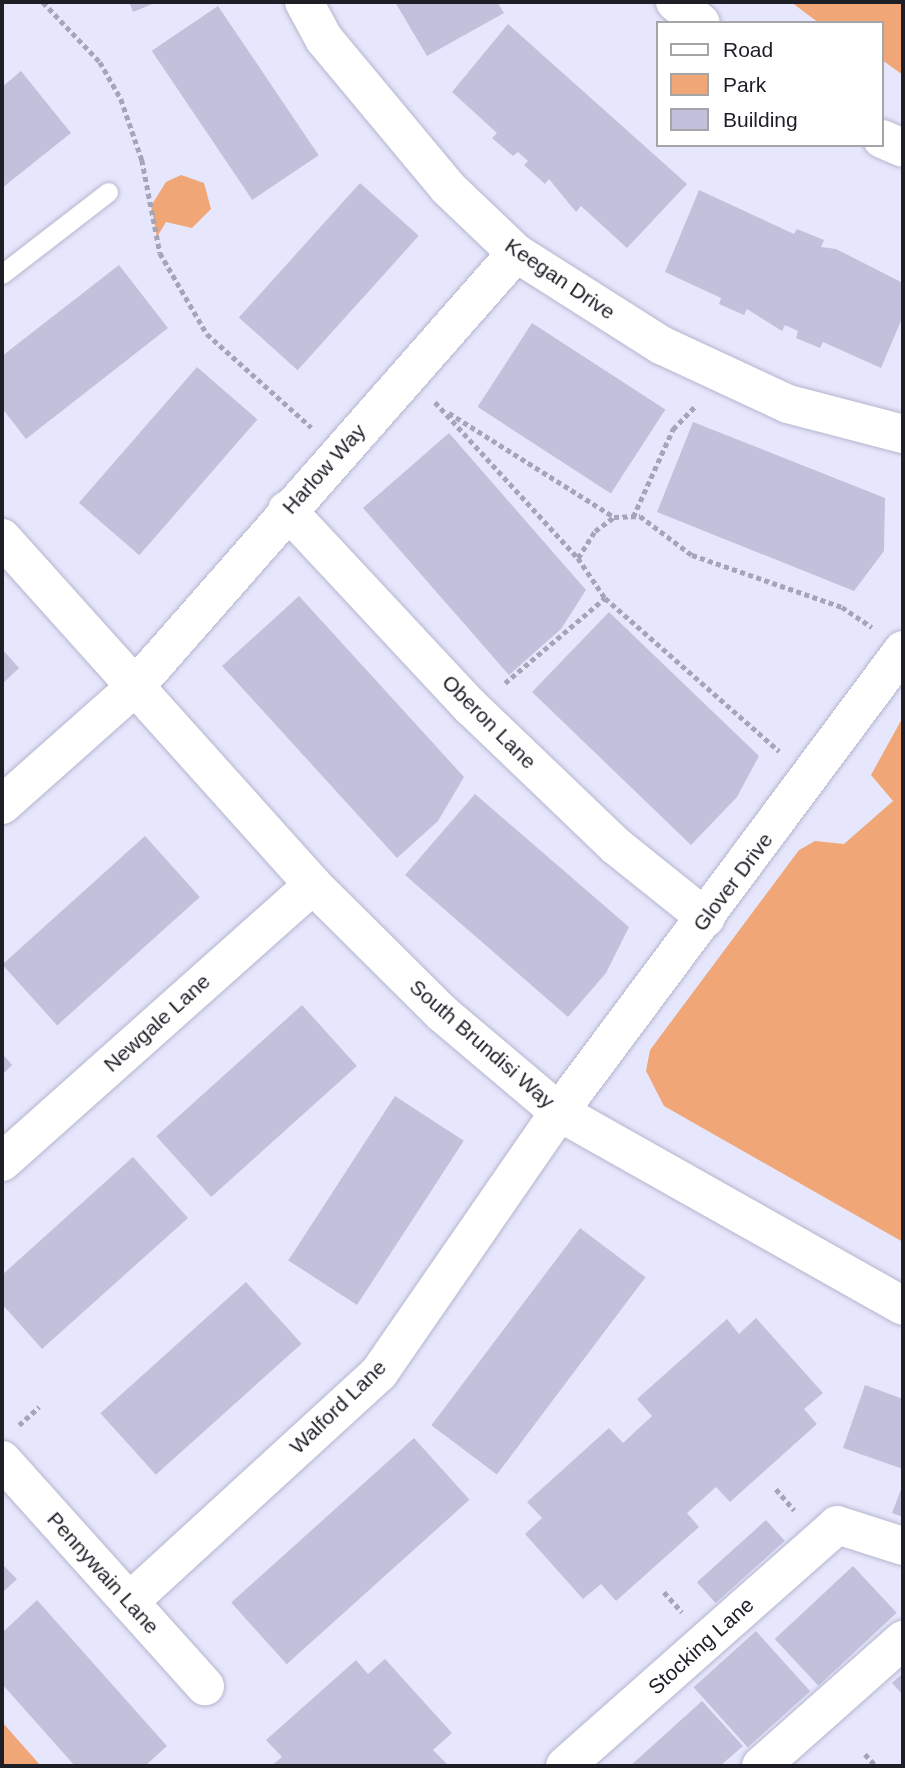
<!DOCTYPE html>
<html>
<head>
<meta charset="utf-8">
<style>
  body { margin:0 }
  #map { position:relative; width:905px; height:1768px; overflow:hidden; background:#e6e7fc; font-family:Helvetica,sans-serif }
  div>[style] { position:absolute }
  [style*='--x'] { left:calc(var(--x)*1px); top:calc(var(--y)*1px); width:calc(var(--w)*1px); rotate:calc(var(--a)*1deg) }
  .green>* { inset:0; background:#f0a676 }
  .building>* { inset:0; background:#c1c1db; transform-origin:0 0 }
  .path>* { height:4.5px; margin-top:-2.25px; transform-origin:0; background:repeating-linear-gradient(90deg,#a4a5b6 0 5px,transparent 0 8.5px) }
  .roads { filter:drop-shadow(0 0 2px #b5b5ce) drop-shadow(0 0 2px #b5b5ce) }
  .lane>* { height:19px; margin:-9.5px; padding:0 9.5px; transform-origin:9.5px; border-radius:9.5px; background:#fff }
  .street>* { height:38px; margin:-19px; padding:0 19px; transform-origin:19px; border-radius:19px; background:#fff }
  .secondary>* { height:38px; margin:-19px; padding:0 19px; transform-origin:19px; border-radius:19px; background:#fff }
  span { translate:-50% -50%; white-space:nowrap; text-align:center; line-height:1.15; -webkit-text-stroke:5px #fff; paint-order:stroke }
  .street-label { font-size:21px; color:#1e1e27 }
  .frame { position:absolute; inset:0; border:4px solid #1e1e27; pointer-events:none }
  .legend { position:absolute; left:656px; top:21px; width:228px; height:126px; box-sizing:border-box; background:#fff; border:2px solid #a5a5a9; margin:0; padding:9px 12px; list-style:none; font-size:21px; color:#1e1e27 }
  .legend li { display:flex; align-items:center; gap:14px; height:35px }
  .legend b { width:35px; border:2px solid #a5a5a9 }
</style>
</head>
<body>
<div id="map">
  <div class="green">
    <i style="clip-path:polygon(791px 2px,903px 2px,903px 75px,882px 60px,882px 23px,819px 23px)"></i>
    <i style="clip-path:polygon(181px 175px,204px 183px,211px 209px,192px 228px,166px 222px,157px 237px,151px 206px,166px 182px)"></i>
    <i style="clip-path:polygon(903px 717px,903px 1242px,664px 1106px,646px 1071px,650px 1050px,799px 850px,815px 841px,844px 844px,893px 801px,871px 775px)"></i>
    <i style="clip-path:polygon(2px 1722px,41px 1766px,42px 1766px,2px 1766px)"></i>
  </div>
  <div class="building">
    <i style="clip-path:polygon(129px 2px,157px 2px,133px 12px)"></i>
    <i style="clip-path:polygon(387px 2px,497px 2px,504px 13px,427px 56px,395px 2px)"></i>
    <i style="left:218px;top:6px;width:180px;height:80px;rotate:56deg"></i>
    <i style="clip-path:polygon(508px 24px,687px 184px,627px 248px,581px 206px,576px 212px,549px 179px,545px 184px,524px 165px,528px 161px,518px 152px,513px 156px,492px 138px,497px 133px,452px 92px)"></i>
    <i style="clip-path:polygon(21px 71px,71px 133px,2px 188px,2px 87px)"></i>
    <i style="left:360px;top:183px;width:79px;height:181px;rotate:42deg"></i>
    <i style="clip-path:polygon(699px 190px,794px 234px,797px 229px,824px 240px,821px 247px,836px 249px,903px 283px,903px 316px,881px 368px,823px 342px,820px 348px,796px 338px,798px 331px,785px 325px,782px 331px,747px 309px,744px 315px,719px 304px,721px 298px,665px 272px)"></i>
    <i style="clip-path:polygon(119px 265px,168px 328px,26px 439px,2px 408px,2px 356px)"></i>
    <i style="left:532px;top:323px;width:159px;height:100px;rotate:33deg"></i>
    <i style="left:197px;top:367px;width:80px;height:180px;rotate:41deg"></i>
    <i style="clip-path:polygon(693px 422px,885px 498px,884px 551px,854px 591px,657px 512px)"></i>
    <i style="clip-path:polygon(449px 433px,586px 590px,561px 629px,509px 675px,363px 508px)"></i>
    <i style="clip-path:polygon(299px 596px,464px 777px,438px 821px,397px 858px,222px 666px)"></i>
    <i style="clip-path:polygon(609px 612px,759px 756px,737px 797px,691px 845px,532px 692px)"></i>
    <i style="clip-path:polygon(2px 649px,19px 668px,2px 684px)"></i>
    <i style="clip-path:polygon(475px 794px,629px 927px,606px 973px,568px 1017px,405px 875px)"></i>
    <i style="left:145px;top:836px;width:82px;height:192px;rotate:48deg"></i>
    <i style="left:302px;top:1005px;width:82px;height:196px;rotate:48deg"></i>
    <i style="clip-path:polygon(2px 1053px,12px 1065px,2px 1075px)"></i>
    <i style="left:395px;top:1096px;width:82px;height:196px;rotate:33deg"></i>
    <i style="clip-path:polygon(133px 1157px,188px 1218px,42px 1349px,2px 1304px,2px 1275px)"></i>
    <i style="left:580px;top:1228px;width:82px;height:247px;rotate:37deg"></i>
    <i style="left:246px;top:1282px;width:83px;height:196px;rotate:48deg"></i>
    <i style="clip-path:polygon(756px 1318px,823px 1393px,804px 1409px,817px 1424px,730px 1502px,716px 1487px,687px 1513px,699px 1527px,616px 1601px,601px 1584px,583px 1599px,525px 1534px,542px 1518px,527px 1502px,609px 1428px,623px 1443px,652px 1416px,637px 1399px,727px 1319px,739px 1334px)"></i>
    <i style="clip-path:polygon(865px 1385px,903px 1399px,903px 1469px,843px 1448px)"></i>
    <i style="left:414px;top:1438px;width:83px;height:246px;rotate:48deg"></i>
    <i style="clip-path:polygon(903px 1484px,903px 1517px,892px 1513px)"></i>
    <i style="left:766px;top:1520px;width:28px;height:93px;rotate:48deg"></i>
    <i style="clip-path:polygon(2px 1564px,17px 1579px,2px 1593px)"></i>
    <i style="left:853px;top:1566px;width:64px;height:107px;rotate:47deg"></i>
    <i style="clip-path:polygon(37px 1600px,167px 1746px,145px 1766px,75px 1766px,2px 1684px,2px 1633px)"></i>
    <i style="left:756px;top:1631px;width:81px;height:84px;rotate:48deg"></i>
    <i style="clip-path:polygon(385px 1659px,452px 1733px,433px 1750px,447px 1764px,271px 1766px,282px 1757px,266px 1740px,356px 1660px,368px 1674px)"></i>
    <i style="clip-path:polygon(903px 1673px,903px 1695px,892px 1683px)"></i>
    <i style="clip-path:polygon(702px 1701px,743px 1746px,720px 1766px,630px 1766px)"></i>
  </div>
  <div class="path">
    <i style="--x:43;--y:2;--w:83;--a:46.5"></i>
    <i style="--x:100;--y:62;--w:43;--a:60.4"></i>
    <i style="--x:121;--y:99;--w:65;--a:71"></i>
    <i style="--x:142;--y:160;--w:95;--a:79"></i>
    <i style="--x:160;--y:253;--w:94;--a:59.9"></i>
    <i style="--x:207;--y:334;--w:140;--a:41.8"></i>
    <i style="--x:435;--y:402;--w:212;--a:47.5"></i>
    <i style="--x:578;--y:558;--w:48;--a:56"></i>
    <i style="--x:605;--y:598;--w:232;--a:41.3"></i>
    <i style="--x:449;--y:413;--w:195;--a:32.2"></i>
    <i style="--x:633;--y:517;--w:97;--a:-65.6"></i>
    <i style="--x:673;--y:429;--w:33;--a:-46"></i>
    <i style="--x:578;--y:558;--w:32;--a:-58"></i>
    <i style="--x:595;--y:531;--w:24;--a:-36"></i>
    <i style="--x:614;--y:517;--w:26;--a:-2"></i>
    <i style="--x:640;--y:516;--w:65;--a:36.9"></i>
    <i style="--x:692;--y:555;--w:159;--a:19.1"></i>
    <i style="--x:842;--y:607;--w:36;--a:34"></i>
    <i style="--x:505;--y:683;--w:131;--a:-40.4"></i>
    <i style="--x:19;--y:1425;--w:27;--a:-42"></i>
    <i style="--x:776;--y:1489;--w:28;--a:49"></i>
    <i style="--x:664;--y:1592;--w:27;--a:48"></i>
    <i style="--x:865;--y:1754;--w:16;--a:47"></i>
  </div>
  <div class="roads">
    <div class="lane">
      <i style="--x:2;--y:274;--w:134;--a:-37.7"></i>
    </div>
    <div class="street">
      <i style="--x:304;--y:2;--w:42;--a:61.6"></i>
      <i style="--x:324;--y:39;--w:194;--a:50.2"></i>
      <i style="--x:448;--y:188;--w:94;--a:43.7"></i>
      <i style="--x:516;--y:253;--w:172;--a:32.4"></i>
      <i style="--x:661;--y:345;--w:140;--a:24.9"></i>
      <i style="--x:788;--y:404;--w:119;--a:14.6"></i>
      <i style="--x:287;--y:510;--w:270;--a:47"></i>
      <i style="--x:471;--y:707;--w:201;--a:43.8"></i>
      <i style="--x:616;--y:846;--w:115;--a:38.7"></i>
      <i style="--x:2;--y:538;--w:466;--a:48.1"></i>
      <i style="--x:313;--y:885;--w:183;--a:44.8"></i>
      <i style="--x:443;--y:1014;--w:152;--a:40.2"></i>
      <i style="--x:559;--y:1112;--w:395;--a:29.4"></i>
      <i style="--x:2;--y:805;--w:176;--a:-41.6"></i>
      <i style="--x:134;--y:688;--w:579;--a:-48.71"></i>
      <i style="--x:2;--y:1162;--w:416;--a:-41.7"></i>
      <i style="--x:2;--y:1460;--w:304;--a:48.1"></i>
      <i style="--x:129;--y:1602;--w:339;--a:-42.5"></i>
      <i style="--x:379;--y:1373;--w:317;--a:-55.4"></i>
      <i style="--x:559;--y:1112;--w:576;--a:-53.33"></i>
      <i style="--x:565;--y:1766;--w:363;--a:-41.5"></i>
      <i style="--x:837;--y:1525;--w:69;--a:17.7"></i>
      <i style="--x:761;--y:1766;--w:190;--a:-41.6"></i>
    </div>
    <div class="secondary">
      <i style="--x:675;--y:2;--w:33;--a:39"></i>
      <i style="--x:882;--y:139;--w:23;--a:23"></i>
    </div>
  </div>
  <div class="street-label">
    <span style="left:560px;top:279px;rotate:34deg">Keegan Drive</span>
    <span style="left:324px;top:469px;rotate:-48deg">Harlow Way</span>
    <span style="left:489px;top:722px;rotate:45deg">Oberon Lane</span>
    <span style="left:733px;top:882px;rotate:-53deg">Glover Drive</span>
    <span style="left:157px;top:1023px;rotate:-42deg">Newgale Lane</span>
    <span style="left:482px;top:1044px;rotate:41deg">South Brundisi Way</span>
    <span style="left:338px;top:1407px;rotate:-44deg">Walford Lane</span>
    <span style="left:103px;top:1573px;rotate:48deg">Pennywain Lane</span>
    <span style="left:701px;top:1646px;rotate:-42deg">Stocking Lane</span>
  </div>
  <div class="frame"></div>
  <ul class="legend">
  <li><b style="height:9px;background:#fff"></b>Road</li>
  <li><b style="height:19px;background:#f0a676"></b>Park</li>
  <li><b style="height:19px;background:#c1c1db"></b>Building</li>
  </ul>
</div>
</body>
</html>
